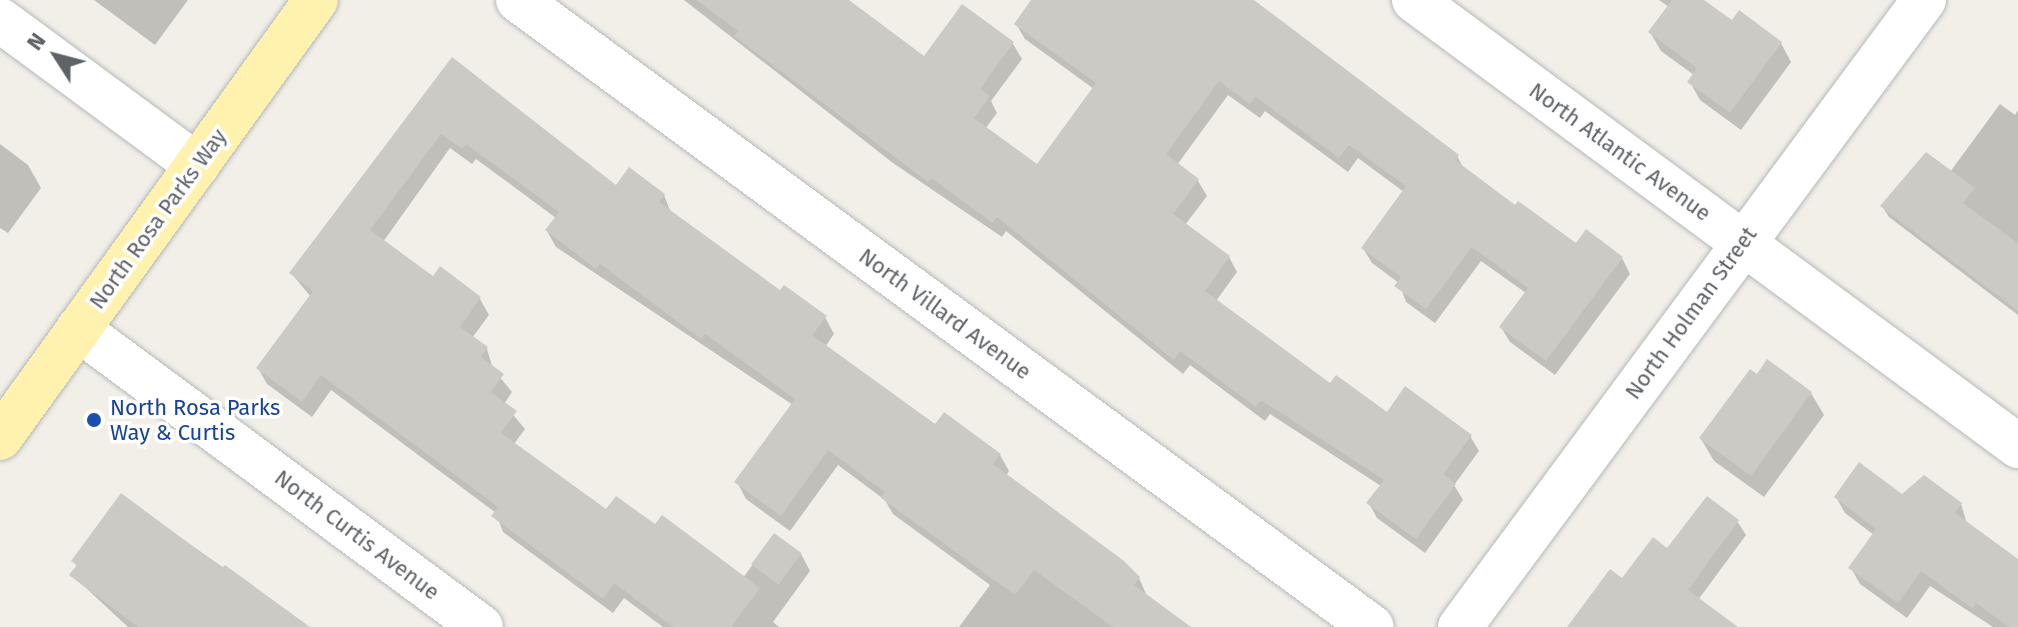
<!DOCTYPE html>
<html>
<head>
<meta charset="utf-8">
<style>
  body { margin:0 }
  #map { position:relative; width:2018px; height:627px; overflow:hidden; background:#f1efe8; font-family:"Fira Sans",sans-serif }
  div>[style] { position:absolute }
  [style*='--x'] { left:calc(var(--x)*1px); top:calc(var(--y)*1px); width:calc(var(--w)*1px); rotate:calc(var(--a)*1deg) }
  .shadow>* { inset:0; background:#0003 }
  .building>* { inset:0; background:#cccac5; transform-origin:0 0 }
  .roads { filter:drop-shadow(0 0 2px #b5b8bc) drop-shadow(0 0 2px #b5b8bc) }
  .minor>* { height:44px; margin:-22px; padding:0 22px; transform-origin:22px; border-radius:22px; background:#fff }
  .major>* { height:44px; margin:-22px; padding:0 22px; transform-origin:22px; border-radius:22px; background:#fff2af }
  .dots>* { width:22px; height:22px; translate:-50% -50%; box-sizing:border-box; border:4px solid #fff; border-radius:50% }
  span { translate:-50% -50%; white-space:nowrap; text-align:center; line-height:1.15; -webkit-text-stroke:7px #fff; paint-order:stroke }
  .street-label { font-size:22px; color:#5f6368 }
  .transit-label { font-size:22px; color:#164399 }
  .left { translate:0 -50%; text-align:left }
  .north { position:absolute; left:16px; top:16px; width:80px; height:80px; -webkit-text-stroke:6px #fff; paint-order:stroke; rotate:306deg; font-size:22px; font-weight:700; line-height:32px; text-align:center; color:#5f6368 }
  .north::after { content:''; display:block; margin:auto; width:28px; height:36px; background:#5f6368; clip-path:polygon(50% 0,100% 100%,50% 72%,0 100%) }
</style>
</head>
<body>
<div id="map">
  <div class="shadow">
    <i style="clip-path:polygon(94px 0,188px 0,155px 45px)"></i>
    <i style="clip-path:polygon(684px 0,845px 0,924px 59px,962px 7px,1013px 44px,1022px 59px,991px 101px,997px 113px,985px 129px,1038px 167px,1094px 89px,1025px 39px,1016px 24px,1034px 0,1238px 0,1457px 156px,1465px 171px,1516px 207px,1576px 246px,1622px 258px,1630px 274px,1555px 375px,1510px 342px,1501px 327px,1526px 293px,1481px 261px,1435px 323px,1406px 302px,1399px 283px,1372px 263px,1363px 248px,1404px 192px,1358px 158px,1348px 172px,1265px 111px,1260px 118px,1228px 95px,1177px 165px,1198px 181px,1207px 196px,1185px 225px,1229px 257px,1237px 272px,1216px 301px,1331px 386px,1387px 415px,1470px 436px,1479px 451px,1454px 485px,1463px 500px,1425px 553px,1377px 518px,1369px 503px,1381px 486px,1270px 414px,1265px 421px,1190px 365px,1183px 374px,1006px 231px,1002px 237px,893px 163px)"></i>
    <i style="clip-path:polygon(1659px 0,1701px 0,1732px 23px,1781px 43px,1791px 62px,1741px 130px,1700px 100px,1690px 82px,1694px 75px,1661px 51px,1650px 32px,1669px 7px)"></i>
    <i style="clip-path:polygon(453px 60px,617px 187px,664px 195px,671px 213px,781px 293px,825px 317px,834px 334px,825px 347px,935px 427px,1000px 455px,1009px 471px,1006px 476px,1139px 578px,1147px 596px,1188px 627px,959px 627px,990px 585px,893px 514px,885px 500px,838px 465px,790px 531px,746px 499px,737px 482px,793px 405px,556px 247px,547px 231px,556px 218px,476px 159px,472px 164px,450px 148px,383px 242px,433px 279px,480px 299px,489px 315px,472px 338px,487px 349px,493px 369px,512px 392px,504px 404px,525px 429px,514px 444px,607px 512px,656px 527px,743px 578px,774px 535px,801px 554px,810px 571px,773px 622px,779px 627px,663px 627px,624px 598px,613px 613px,503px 532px,496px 513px,331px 390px,312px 417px,267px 384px,258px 368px,311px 297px,291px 273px)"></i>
    <i style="clip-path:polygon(2000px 104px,2015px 115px,2018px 110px,2018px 315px,1889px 217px,1882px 206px,1950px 172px)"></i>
    <i style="clip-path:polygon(0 144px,28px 165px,41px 188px,8px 233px,0 228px)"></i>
    <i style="clip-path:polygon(1811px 393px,1824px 415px,1764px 497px,1714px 461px,1701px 439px)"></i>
    <i style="clip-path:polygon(122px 496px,307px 627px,128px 627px,72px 575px,77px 567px,74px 561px)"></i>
    <i style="clip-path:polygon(1902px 496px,1961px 504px,1967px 524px,2018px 562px,2018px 627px,1993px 627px,1930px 586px,1907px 618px,1860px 584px,1851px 568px,1874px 535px,1845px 513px,1836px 497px)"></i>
    <i style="clip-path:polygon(1737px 521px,1746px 535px,1698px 600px,1735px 627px,1570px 627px,1667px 550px)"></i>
  </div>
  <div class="building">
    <i style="clip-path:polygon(696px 0,849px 0,924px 56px,962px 4px,1014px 42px,980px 89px,990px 96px,974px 118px,1037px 164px,1096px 83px,1014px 24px,1031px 0,1254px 0,1459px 155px,1455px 160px,1515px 205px,1518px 201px,1576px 243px,1586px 229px,1623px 257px,1546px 361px,1499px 327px,1528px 288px,1472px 247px,1426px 309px,1394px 286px,1401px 277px,1361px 248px,1406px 186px,1349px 145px,1339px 158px,1256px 97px,1250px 104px,1219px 81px,1166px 154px,1199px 179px,1173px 214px,1230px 256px,1205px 291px,1330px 383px,1336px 375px,1387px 412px,1405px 386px,1472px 435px,1443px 474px,1456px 484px,1416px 539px,1366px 503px,1384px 480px,1261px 400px,1256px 407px,1180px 351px,1174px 360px,997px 217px,993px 223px,931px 178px,928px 182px,734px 36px,738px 31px)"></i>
    <i style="clip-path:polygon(1672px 0,1704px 0,1732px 20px,1739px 10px,1782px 42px,1730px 113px,1687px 82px,1697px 68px,1648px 32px)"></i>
    <i style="clip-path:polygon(452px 57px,616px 185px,629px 167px,665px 194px,659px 202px,780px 290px,784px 285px,827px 316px,812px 335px,935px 424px,944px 412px,1001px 454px,993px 464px,1124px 561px,1140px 577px,1134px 585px,1191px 627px,1113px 627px,1034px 570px,1015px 595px,881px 498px,885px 492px,828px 450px,781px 516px,734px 482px,795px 399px,705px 334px,701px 339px,600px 264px,596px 269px,545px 230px,559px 212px,466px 144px,462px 149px,441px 134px,370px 230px,433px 276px,440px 266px,481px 297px,460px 327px,488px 347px,481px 357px,504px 374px,491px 392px,517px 411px,501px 433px,606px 509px,616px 496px,655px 524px,662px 515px,760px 588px,731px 627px,673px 627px,614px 583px,603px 599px,491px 516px,498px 507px,321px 375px,302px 402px,256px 368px,313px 291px,289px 273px)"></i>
    <i style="clip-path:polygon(1926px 152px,1975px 188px,1963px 203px,2018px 243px,2018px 311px,1880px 206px)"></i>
    <i style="clip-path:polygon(1767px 359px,1812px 392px,1751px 476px,1699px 438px,1750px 369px,1757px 374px)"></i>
    <i style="clip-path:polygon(1859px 462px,1902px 494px,1924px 475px,1962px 503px,1955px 513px,2018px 559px,2018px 627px,2009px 627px,1976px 603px,1973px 609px,1921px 571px,1898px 603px,1848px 568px,1876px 529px,1834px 497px)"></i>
    <i style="clip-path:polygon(121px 493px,222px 568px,225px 565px,310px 627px,138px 627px,69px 575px,77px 565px,71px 561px)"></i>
    <i style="clip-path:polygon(1707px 496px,1739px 520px,1688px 590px,1738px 627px,1567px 627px,1610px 569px,1622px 578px,1653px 537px,1667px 548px)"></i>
    <i style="left:774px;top:533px;width:34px;height:39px;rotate:36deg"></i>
  </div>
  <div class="roads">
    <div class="minor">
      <i style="--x:518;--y:0;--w:1059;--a:36.29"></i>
      <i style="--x:1414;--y:0;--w:751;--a:36.44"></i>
      <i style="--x:0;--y:20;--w:245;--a:36.4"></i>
      <i style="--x:78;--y:329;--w:501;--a:36.48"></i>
      <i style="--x:1460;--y:627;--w:780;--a:-53.5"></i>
    </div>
    <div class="major">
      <i style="--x:0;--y:438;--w:540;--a:-54.19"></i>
    </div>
  </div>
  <div class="dots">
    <i style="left:94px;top:420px;background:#1a4fb4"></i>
  </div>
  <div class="street-label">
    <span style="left:1620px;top:152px;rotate:36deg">North Atlantic Avenue</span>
    <span style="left:158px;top:219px;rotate:-54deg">North Rosa Parks Way</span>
    <span style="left:1691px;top:313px;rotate:-54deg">North Holman Street</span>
    <span style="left:945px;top:314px;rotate:36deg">North Villard Avenue</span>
    <span style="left:357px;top:535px;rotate:37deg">North Curtis Avenue</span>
  </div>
  <div class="transit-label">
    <span class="left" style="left:110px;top:420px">North Rosa Parks<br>Way &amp; Curtis</span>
  </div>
  <div class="north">N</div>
</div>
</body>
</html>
